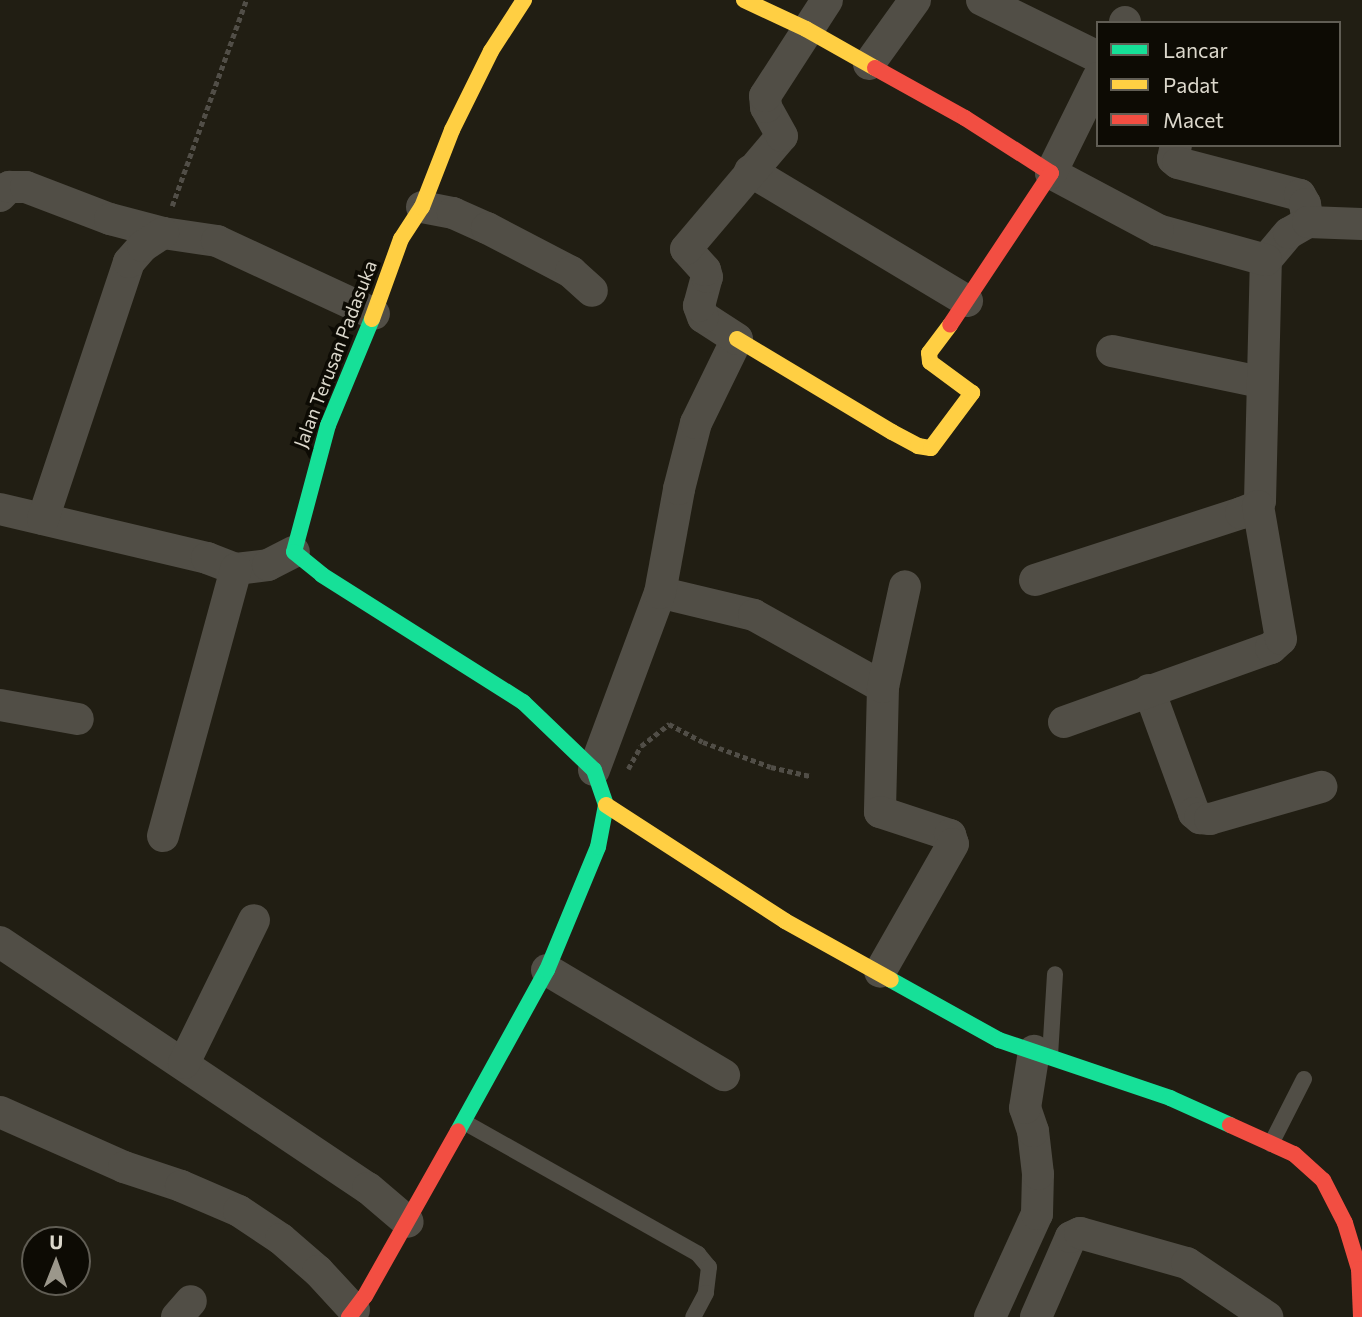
<!DOCTYPE html>
<html>
<head>
<meta charset="utf-8">
<style>
  body { margin:0 }
  #map { position:relative; width:1362px; height:1317px; overflow:hidden; background:#211e13; font-family:Commissioner,sans-serif }
  div>[style] { position:absolute }
  [style*='--x'] { left:calc(var(--x)*1px); top:calc(var(--y)*1px); width:calc(var(--w)*1px); rotate:calc(var(--a)*1deg) }
  .path>* { height:4.5px; margin-top:-2.25px; transform-origin:0; background:repeating-linear-gradient(90deg,#514e47 0 5px,transparent 0 8.5px) }
  .lane>* { height:16px; margin:-8px; padding:0 8px; transform-origin:8px; border-radius:8px; background:#514e46 }
  .street>* { height:32px; margin:-16px; padding:0 16px; transform-origin:16px; border-radius:16px; background:#514e46 }
  .fast>* { height:16px; margin:-8px; padding:0 8px; transform-origin:8px; border-radius:8px; background:#16e098 }
  .slow>* { height:16px; margin:-8px; padding:0 8px; transform-origin:8px; border-radius:8px; background:#ffcf43 }
  .jam>* { height:16px; margin:-8px; padding:0 8px; transform-origin:8px; border-radius:8px; background:#f24e42 }
  span { translate:-50% -50%; white-space:nowrap; text-align:center; line-height:1.15; -webkit-text-stroke:7px #0d0b04; paint-order:stroke }
  .street-label { font-size:19px; color:#dcd8cc }
  .legend { position:absolute; left:1096px; top:21px; width:245px; height:126px; box-sizing:border-box; background:#0d0b04; border:2px solid #605d54; margin:0; padding:9px 12px; list-style:none; font-size:21px; color:#dcd8cc }
  .legend li { display:flex; align-items:center; gap:14px; height:35px }
  .legend b { width:35px; border:2px solid #605d54 }
  .north { position:absolute; left:21px; top:1226px; width:70px; height:70px; box-sizing:border-box; background:#0d0b04; border:2px solid #605d54; border-radius:50%; rotate:1deg; font-size:19px; font-weight:700; line-height:28px; text-align:center; color:#dcd8cc }
  .north::after { content:''; display:block; margin:auto; width:24px; height:32px; background:#9b978b; clip-path:polygon(50% 0,100% 100%,50% 72%,0 100%) }
</style>
</head>
<body>
<div id="map">
  <div class="path">
    <i style="--x:172;--y:206;--w:219;--a:-70.2"></i>
    <i style="--x:628;--y:769;--w:26;--a:-61"></i>
    <i style="--x:641;--y:746;--w:36;--a:-38"></i>
    <i style="--x:669;--y:724;--w:38;--a:28"></i>
    <i style="--x:703;--y:742;--w:72;--a:20.2"></i>
    <i style="--x:771;--y:767;--w:40;--a:13"></i>
  </div>
  <div class="lane">
    <i style="--x:1050;--y:1056;--w:82;--a:-86.5"></i>
    <i style="--x:464;--y:1122;--w:269;--a:29.4"></i>
    <i style="--x:698;--y:1254;--w:17;--a:50"></i>
    <i style="--x:709;--y:1267;--w:26;--a:97"></i>
    <i style="--x:706;--y:1293;--w:27;--a:118"></i>
    <i style="--x:1271;--y:1144;--w:73;--a:-63.1"></i>
  </div>
  <div class="street">
    <i style="--x:982;--y:0;--w:129;--a:26.2"></i>
    <i style="--x:1125;--y:23;--w:1;--a:-90"></i>
    <i style="--x:869;--y:64;--w:79;--a:-54.3"></i>
    <i style="--x:1176;--y:145;--w:14;--a:102"></i>
    <i style="--x:1173;--y:159;--w:6;--a:39"></i>
    <i style="--x:1178;--y:163;--w:126;--a:14.7"></i>
    <i style="--x:1300;--y:195;--w:10;--a:61"></i>
    <i style="--x:1305;--y:204;--w:18;--a:81"></i>
    <i style="--x:750;--y:171;--w:253;--a:30.9"></i>
    <i style="--x:0;--y:196;--w:13;--a:-45"></i>
    <i style="--x:9;--y:187;--w:17;--a:0"></i>
    <i style="--x:26;--y:187;--w:90;--a:20.9"></i>
    <i style="--x:110;--y:219;--w:55;--a:14.8"></i>
    <i style="--x:163;--y:233;--w:55;--a:8.4"></i>
    <i style="--x:217;--y:241;--w:173;--a:24.9"></i>
    <i style="--x:422;--y:207;--w:32;--a:11"></i>
    <i style="--x:453;--y:213;--w:37;--a:24"></i>
    <i style="--x:487;--y:228;--w:95;--a:27.6"></i>
    <i style="--x:571;--y:272;--w:28;--a:42"></i>
    <i style="--x:1266;--y:260;--w:35;--a:-50"></i>
    <i style="--x:1289;--y:233;--w:22;--a:-30"></i>
    <i style="--x:1308;--y:222;--w:54;--a:2.1"></i>
    <i style="--x:1112;--y:351;--w:152;--a:11.8"></i>
    <i style="--x:0;--y:509;--w:213;--a:13.3"></i>
    <i style="--x:207;--y:558;--w:31;--a:21"></i>
    <i style="--x:236;--y:569;--w:32;--a:-7"></i>
    <i style="--x:268;--y:565;--w:29;--a:-27"></i>
    <i style="--x:43;--y:519;--w:271;--a:-71.5"></i>
    <i style="--x:129;--y:262;--w:21;--a:-49"></i>
    <i style="--x:143;--y:246;--w:24;--a:-33"></i>
    <i style="--x:1035;--y:580;--w:217;--a:-18"></i>
    <i style="--x:1241;--y:513;--w:18;--a:-22"></i>
    <i style="--x:1258;--y:506;--w:5;--a:-68"></i>
    <i style="--x:1260;--y:501;--w:241;--a:-88.6"></i>
    <i style="--x:1266;--y:260;--w:112;--a:-164.5"></i>
    <i style="--x:1158;--y:230;--w:121;--a:-152"></i>
    <i style="--x:1051;--y:173;--w:106;--a:-63.7"></i>
    <i style="--x:675;--y:596;--w:81;--a:13.5"></i>
    <i style="--x:754;--y:615;--w:148;--a:29.2"></i>
    <i style="--x:883;--y:687;--w:125;--a:91.4"></i>
    <i style="--x:880;--y:812;--w:74;--a:18.2"></i>
    <i style="--x:950;--y:835;--w:9;--a:72"></i>
    <i style="--x:953;--y:844;--w:147;--a:119.7"></i>
    <i style="--x:883;--y:687;--w:103;--a:-77.7"></i>
    <i style="--x:1149;--y:690;--w:131;--a:69.9"></i>
    <i style="--x:1194;--y:813;--w:8;--a:40"></i>
    <i style="--x:1200;--y:818;--w:10;--a:6"></i>
    <i style="--x:1210;--y:819;--w:116;--a:-16.1"></i>
    <i style="--x:0;--y:705;--w:79;--a:10.2"></i>
    <i style="--x:1064;--y:722;--w:220;--a:-19.7"></i>
    <i style="--x:1271;--y:648;--w:13;--a:-42"></i>
    <i style="--x:1281;--y:639;--w:135;--a:-99.8"></i>
    <i style="--x:594;--y:770;--w:189;--a:-69.6"></i>
    <i style="--x:660;--y:593;--w:106;--a:-79.6"></i>
    <i style="--x:679;--y:489;--w:68;--a:-75.6"></i>
    <i style="--x:696;--y:423;--w:93;--a:-64"></i>
    <i style="--x:737;--y:339;--w:40;--a:-147.1"></i>
    <i style="--x:703;--y:317;--w:12;--a:-110"></i>
    <i style="--x:699;--y:306;--w:30;--a:-75"></i>
    <i style="--x:707;--y:277;--w:7;--a:-106"></i>
    <i style="--x:705;--y:270;--w:28;--a:-132"></i>
    <i style="--x:686;--y:249;--w:148;--a:-49.7"></i>
    <i style="--x:782;--y:136;--w:33;--a:-119"></i>
    <i style="--x:766;--y:107;--w:11;--a:-95"></i>
    <i style="--x:765;--y:96;--w:114;--a:-57.1"></i>
    <i style="--x:163;--y:836;--w:277;--a:-74.7"></i>
    <i style="--x:0;--y:942;--w:443;--a:33.8"></i>
    <i style="--x:368;--y:1188;--w:52;--a:40.4"></i>
    <i style="--x:547;--y:970;--w:206;--a:30.7"></i>
    <i style="--x:184;--y:1063;--w:159;--a:-63.9"></i>
    <i style="--x:0;--y:1112;--w:136;--a:23.9"></i>
    <i style="--x:124;--y:1167;--w:60;--a:18.4"></i>
    <i style="--x:181;--y:1186;--w:63;--a:23.3"></i>
    <i style="--x:239;--y:1211;--w:50;--a:33.7"></i>
    <i style="--x:281;--y:1239;--w:49;--a:40.9"></i>
    <i style="--x:318;--y:1271;--w:53;--a:47.3"></i>
    <i style="--x:177;--y:1317;--w:21;--a:-49"></i>
    <i style="--x:990;--y:1317;--w:113;--a:-65.5"></i>
    <i style="--x:1037;--y:1214;--w:40;--a:-88.6"></i>
    <i style="--x:1038;--y:1174;--w:43;--a:-96.6"></i>
    <i style="--x:1033;--y:1131;--w:24;--a:-109"></i>
    <i style="--x:1025;--y:1108;--w:58;--a:-81"></i>
    <i style="--x:1036;--y:1317;--w:87;--a:-66.4"></i>
    <i style="--x:1071;--y:1237;--w:10;--a:-24"></i>
    <i style="--x:1080;--y:1233;--w:111;--a:15.7"></i>
    <i style="--x:1187;--y:1263;--w:97;--a:34"></i>
  </div>
  <div class="fast">
    <i style="--x:372;--y:319;--w:115;--a:112.5"></i>
    <i style="--x:328;--y:425;--w:131;--a:105"></i>
    <i style="--x:294;--y:552;--w:36;--a:39"></i>
    <i style="--x:322;--y:575;--w:238;--a:32.3"></i>
    <i style="--x:523;--y:702;--w:98;--a:43.8"></i>
    <i style="--x:594;--y:770;--w:37;--a:71"></i>
    <i style="--x:891;--y:980;--w:124;--a:29.1"></i>
    <i style="--x:999;--y:1040;--w:181;--a:18.7"></i>
    <i style="--x:1170;--y:1098;--w:66;--a:24.2"></i>
    <i style="--x:458;--y:1131;--w:184;--a:-61.1"></i>
    <i style="--x:547;--y:970;--w:133;--a:-67.5"></i>
    <i style="--x:598;--y:847;--w:43;--a:-79.2"></i>
  </div>
  <div class="slow">
    <i style="--x:744;--y:0;--w:68;--a:25.1"></i>
    <i style="--x:806;--y:29;--w:79;--a:29.5"></i>
    <i style="--x:372;--y:319;--w:85;--a:-70.1"></i>
    <i style="--x:401;--y:239;--w:38;--a:-57"></i>
    <i style="--x:422;--y:207;--w:83;--a:-68.7"></i>
    <i style="--x:452;--y:130;--w:88;--a:-63.7"></i>
    <i style="--x:491;--y:51;--w:61;--a:-57.1"></i>
    <i style="--x:737;--y:339;--w:181;--a:31"></i>
    <i style="--x:892;--y:432;--w:30;--a:28"></i>
    <i style="--x:918;--y:446;--w:13;--a:9"></i>
    <i style="--x:931;--y:448;--w:69;--a:-53.3"></i>
    <i style="--x:972;--y:393;--w:52;--a:-143.6"></i>
    <i style="--x:930;--y:362;--w:9;--a:-96"></i>
    <i style="--x:929;--y:353;--w:35;--a:-53"></i>
    <i style="--x:606;--y:805;--w:213;--a:32.9"></i>
    <i style="--x:785;--y:921;--w:121;--a:29.1"></i>
  </div>
  <div class="jam">
    <i style="--x:875;--y:68;--w:103;--a:29.1"></i>
    <i style="--x:965;--y:118;--w:102;--a:32.6"></i>
    <i style="--x:1051;--y:173;--w:182;--a:123.6"></i>
    <i style="--x:1230;--y:1125;--w:70;--a:24.4"></i>
    <i style="--x:1294;--y:1154;--w:39;--a:42"></i>
    <i style="--x:1323;--y:1180;--w:48;--a:62.9"></i>
    <i style="--x:1345;--y:1223;--w:48;--a:73.1"></i>
    <i style="--x:1359;--y:1269;--w:48;--a:87.6"></i>
    <i style="--x:349;--y:1317;--w:26;--a:-53"></i>
    <i style="--x:365;--y:1296;--w:189;--a:-60.6"></i>
  </div>
  <div class="street-label">
    <span style="left:335px;top:354px;rotate:-69deg">Jalan Terusan Padasuka</span>
  </div>
  <ul class="legend">
  <li><b style="height:9px;background:#16e098"></b>Lancar</li>
  <li><b style="height:9px;background:#ffcf43"></b>Padat</li>
  <li><b style="height:9px;background:#f24e42"></b>Macet</li>
  </ul>
  <div class="north">U</div>
</div>
</body>
</html>
